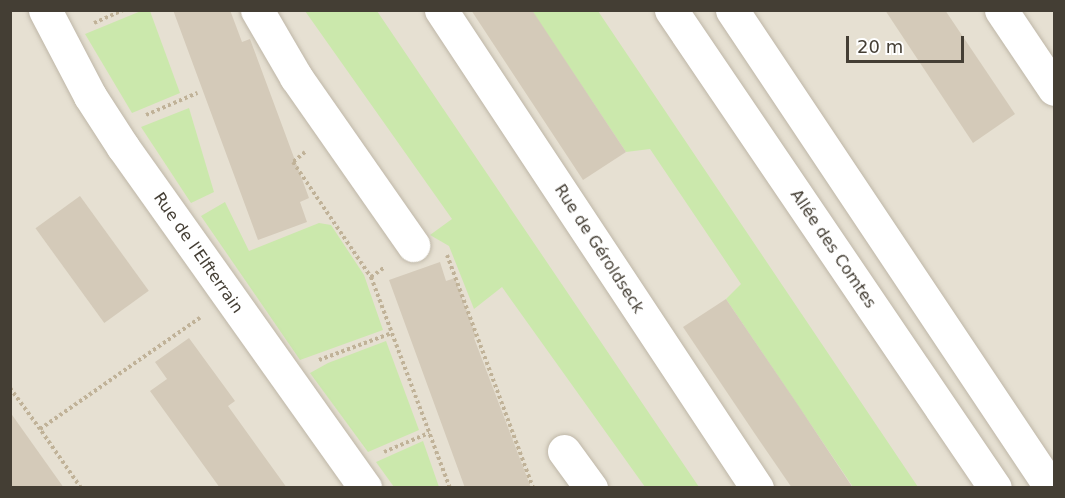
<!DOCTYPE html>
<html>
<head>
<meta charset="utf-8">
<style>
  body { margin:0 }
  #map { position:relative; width:1065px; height:498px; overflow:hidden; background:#f2eee4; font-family:"DejaVu Sans",sans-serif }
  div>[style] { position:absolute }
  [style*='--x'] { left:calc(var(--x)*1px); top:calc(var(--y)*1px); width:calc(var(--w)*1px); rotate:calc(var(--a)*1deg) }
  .residential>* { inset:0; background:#e6e0d2; transform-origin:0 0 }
  .green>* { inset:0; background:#cbe8ac }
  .building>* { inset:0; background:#d4cab9; transform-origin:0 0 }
  .path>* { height:4px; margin-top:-2px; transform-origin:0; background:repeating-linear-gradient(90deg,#c0b298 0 3px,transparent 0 6px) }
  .roads { filter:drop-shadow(0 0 2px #beb6a7) drop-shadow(0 0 2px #beb6a7) }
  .minor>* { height:33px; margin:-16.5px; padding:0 16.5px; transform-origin:16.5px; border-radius:16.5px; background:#fff }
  span { translate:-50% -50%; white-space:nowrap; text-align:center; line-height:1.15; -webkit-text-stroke:5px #fff; paint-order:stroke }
  .street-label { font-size:16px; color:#443e34 }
  .frame { position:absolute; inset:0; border:12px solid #443e34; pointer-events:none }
  .scale { position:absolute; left:846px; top:36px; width:118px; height:27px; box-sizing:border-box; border:3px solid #443e34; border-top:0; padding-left:8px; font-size:18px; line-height:21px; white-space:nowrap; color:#443e34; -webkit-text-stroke:4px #fff; paint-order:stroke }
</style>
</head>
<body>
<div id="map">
  <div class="residential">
    <i style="left:10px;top:11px;width:1044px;height:476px"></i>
  </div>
  <div class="green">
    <i style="clip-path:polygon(141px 11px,150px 11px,180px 93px,132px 113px,85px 34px)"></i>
    <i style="clip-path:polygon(305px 11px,377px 11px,699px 487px,645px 487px,502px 287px,474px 309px,449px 246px,430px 235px,452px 219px)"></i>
    <i style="clip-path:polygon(532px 11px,598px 11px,918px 487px,853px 487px,726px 299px,741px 284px,650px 149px,626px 152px)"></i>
    <i style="clip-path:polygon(189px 108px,214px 192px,191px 203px,141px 127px)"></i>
    <i style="clip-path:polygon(225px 202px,249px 251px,319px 223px,331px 225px,364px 275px,383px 330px,300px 360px,201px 216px)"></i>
    <i style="clip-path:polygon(386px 341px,419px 430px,368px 452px,310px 373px,328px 363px)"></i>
    <i style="clip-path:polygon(423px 441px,439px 487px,394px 487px,376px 462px)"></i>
  </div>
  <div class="building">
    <i style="clip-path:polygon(173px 10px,230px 10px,242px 42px,250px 39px,309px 198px,300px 202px,307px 222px,258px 240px)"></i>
    <i style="clip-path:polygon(471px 10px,532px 10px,626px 152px,583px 180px)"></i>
    <i style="clip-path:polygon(885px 10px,945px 10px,1015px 114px,973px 143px)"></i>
    <i style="left:80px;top:196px;width:117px;height:55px;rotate:54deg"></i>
    <i style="clip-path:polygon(440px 262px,446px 281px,455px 278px,476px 337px,474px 338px,531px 488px,465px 488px,389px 280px)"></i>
    <i style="clip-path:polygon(726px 299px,798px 405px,853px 488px,792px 488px,755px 434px,683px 327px)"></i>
    <i style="clip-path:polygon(189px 338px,235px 401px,228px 406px,287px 488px,220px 488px,150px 391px,167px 379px,155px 362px)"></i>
    <i style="clip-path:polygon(10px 412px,64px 488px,10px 488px)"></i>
  </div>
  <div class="path">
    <i style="--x:94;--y:23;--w:32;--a:-24"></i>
    <i style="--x:146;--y:115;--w:56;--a:-23.3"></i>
    <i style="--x:305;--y:152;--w:16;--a:140"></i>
    <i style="--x:293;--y:162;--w:139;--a:55.9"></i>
    <i style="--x:371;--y:277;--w:225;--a:69.5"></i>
    <i style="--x:447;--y:255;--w:248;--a:69.7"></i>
    <i style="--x:371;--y:277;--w:17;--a:-36"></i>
    <i style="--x:319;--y:360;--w:78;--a:-20.3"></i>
    <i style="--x:10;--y:388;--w:51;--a:53.8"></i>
    <i style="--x:384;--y:452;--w:49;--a:-22.9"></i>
    <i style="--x:81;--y:488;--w:72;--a:-124.8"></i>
    <i style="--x:40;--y:429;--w:195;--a:-34.8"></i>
  </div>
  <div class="roads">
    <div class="minor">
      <i style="--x:45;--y:10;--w:97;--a:62.4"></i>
      <i style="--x:90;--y:96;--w:61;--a:57.1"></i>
      <i style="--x:123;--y:147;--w:418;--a:54.6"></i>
      <i style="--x:257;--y:10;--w:78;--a:59.8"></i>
      <i style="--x:296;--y:77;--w:205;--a:55.1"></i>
      <i style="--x:441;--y:10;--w:573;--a:56.53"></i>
      <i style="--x:671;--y:10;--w:577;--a:55.87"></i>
      <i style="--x:732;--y:10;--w:575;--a:56.28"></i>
      <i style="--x:1001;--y:10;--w:95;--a:56.1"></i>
      <i style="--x:564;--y:451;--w:46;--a:53.9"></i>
    </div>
  </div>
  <div class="street-label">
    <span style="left:599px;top:249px;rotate:57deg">Rue de Géroldseck</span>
    <span style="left:833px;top:249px;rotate:56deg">Allée des Comtes</span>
    <span style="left:198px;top:253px;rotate:55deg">Rue de l'Elfterrain</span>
  </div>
  <div class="frame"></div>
  <div class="scale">20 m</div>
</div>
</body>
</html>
